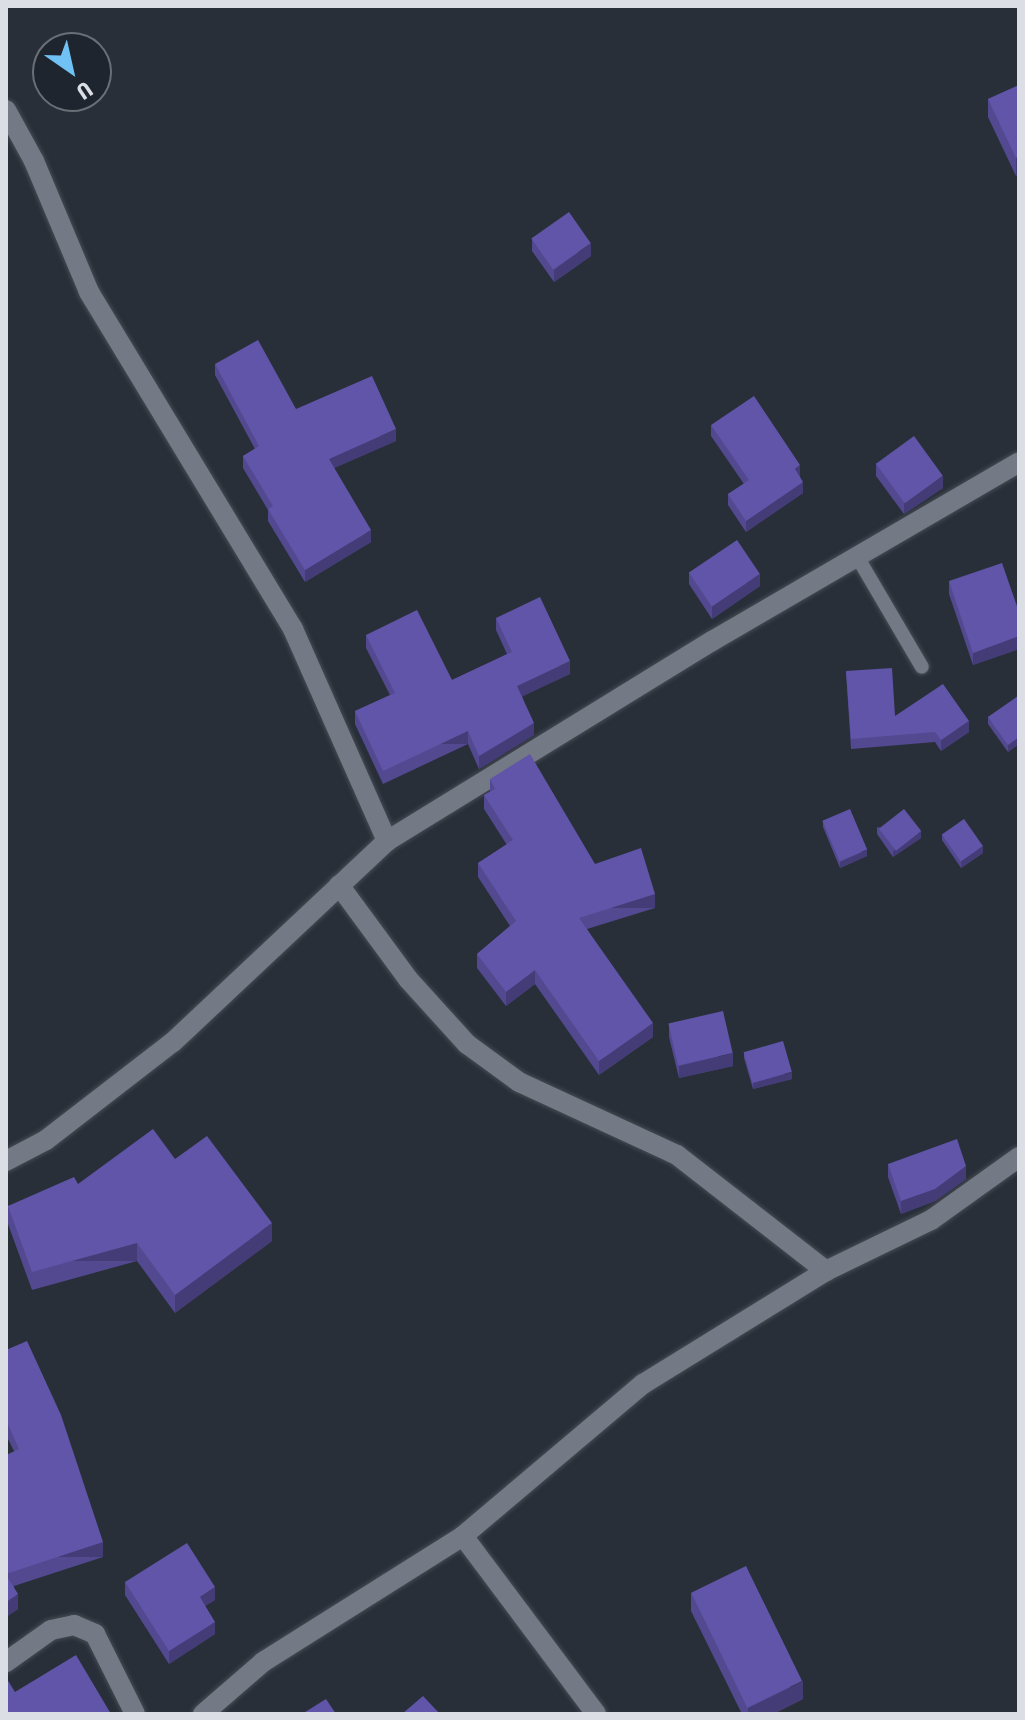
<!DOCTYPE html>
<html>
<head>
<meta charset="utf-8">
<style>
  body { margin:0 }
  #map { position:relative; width:1025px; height:1720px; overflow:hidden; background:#292f39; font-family:"Fira Sans Condensed",sans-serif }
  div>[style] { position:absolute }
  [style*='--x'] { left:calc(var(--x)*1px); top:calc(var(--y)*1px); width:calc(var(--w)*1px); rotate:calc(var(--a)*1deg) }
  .roads { filter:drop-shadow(0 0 2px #464b53) drop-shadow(0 0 2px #464b53) }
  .lane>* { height:14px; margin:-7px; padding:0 7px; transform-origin:7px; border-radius:7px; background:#737a86 }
  .street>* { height:20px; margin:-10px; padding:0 10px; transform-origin:10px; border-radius:10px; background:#737a86 }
  .wall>* { inset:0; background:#534990 }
  .shaded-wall>* { inset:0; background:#433c76; transform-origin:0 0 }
  .building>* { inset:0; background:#6055a8; transform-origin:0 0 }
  span { translate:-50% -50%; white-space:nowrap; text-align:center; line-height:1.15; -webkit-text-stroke:7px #1f252e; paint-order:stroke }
  .frame { position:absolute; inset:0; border:8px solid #dbdfe5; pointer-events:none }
  .north { position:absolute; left:32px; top:32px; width:80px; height:80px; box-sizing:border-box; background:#1f252e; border:2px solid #6a6f77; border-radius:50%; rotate:146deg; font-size:22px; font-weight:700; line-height:32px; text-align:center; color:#dbdfe5 }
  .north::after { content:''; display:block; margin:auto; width:28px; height:36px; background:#70c1f4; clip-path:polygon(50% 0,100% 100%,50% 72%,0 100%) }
</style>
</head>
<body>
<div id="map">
  <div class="roads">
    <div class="lane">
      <i style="--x:858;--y:558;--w:126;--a:59.6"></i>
    </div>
    <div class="street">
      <i style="--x:6;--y:110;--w:58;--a:61.2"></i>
      <i style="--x:34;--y:161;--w:142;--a:67.2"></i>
      <i style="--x:89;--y:292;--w:394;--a:58.8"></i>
      <i style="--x:293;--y:629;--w:232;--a:66.1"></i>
      <i style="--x:339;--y:885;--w:117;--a:53.7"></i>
      <i style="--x:408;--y:979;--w:88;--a:47.8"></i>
      <i style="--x:467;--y:1044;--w:64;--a:36.2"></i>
      <i style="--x:519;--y:1082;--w:174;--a:24.8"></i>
      <i style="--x:677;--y:1155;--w:189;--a:37.9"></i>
      <i style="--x:6;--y:1161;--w:45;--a:-27.7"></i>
      <i style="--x:46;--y:1140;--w:160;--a:-37.7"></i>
      <i style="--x:173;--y:1042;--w:294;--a:-43.2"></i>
      <i style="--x:387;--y:841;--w:382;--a:-31.6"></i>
      <i style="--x:712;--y:641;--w:355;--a:-30.2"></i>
      <i style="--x:463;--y:1536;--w:222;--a:53.2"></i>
      <i style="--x:6;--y:1662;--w:55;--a:-35.4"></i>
      <i style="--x:51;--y:1630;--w:24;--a:-12"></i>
      <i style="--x:74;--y:1625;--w:23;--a:23"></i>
      <i style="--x:95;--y:1634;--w:89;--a:63.4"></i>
      <i style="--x:203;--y:1714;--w:79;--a:-40.9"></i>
      <i style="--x:263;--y:1662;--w:236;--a:-32.2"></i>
      <i style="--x:463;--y:1536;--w:236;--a:-40.2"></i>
      <i style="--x:643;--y:1384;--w:215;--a:-31.7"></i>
      <i style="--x:826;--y:1271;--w:117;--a:-25.9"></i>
      <i style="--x:931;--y:1220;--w:108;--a:-35.6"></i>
    </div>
  </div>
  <div class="wall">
    <i style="clip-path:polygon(1019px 85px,1016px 176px,988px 117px,988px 99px)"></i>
    <i style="clip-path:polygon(532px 239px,591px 256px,554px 282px,532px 251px)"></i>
    <i style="clip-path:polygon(215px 364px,296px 409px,396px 441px,334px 468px,371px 542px,305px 582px,268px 521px,268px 510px,243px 468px,243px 456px,255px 449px,215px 375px)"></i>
    <i style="clip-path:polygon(711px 425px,800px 476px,803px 493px,746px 532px,728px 505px,728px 494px,744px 484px,711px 436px)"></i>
    <i style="clip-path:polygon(876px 463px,943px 488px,904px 514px,876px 476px)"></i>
    <i style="clip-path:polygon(689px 572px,760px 586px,712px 619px,689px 584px)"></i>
    <i style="clip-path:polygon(949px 581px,1019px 612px,1019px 649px,973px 665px,949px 594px)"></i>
    <i style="clip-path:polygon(496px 618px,570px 674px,522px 696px,534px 735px,479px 769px,468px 744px,383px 784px,355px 724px,355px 711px,390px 695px,366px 648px,366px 635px,452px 680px,507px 654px,496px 630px)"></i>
    <i style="clip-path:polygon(846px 671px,895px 716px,969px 732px,941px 751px,935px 742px,851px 749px)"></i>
    <i style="clip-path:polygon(1019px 697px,1019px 744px,1008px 752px,988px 724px,988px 717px)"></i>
    <i style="clip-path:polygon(490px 779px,595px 864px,655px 908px,587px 929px,653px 1037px,599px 1075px,535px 984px,506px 1006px,477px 968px,477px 954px,510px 926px,478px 877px,478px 863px,507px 845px,484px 809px,484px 795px,490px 792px)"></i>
    <i style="clip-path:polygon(823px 821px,867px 856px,840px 868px,823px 827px)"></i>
    <i style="clip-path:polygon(877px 827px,921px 838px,893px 857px,877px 834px)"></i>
    <i style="clip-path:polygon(942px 834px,983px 853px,961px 868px,942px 840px)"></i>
    <i style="clip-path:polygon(669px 1024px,733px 1066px,679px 1078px,669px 1037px)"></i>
    <i style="clip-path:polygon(744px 1052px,792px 1079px,753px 1089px,744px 1058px)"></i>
    <i style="clip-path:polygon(175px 1159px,272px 1241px,175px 1313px,137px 1261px,32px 1290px,8px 1224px,8px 1206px,78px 1184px)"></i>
    <i style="clip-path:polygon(888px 1164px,966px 1179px,935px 1201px,901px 1214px,888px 1177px)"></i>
    <i style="clip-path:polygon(6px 1350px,103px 1557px,14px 1586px,18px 1609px,6px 1617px,14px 1451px,6px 1435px)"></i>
    <i style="clip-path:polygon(125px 1582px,215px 1600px,205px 1606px,215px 1634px,169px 1664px,125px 1595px)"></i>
    <i style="clip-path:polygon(691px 1593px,803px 1699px,773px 1714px,742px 1714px,691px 1611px)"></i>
  </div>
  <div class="shaded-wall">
    <i style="clip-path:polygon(1019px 156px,1019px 174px,1016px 176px,1016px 158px)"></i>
    <i style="clip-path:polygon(591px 243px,591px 256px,554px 282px,554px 270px)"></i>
    <i style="clip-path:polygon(396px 429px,396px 441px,329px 470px,329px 459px)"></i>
    <i style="clip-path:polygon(800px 465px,800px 476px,795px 480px,795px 469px)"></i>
    <i style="clip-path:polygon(943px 476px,943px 488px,904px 514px,904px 502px)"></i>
    <i style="clip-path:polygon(803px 482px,803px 493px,746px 532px,746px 521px)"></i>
    <i style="clip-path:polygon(371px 530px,371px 542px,305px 582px,305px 570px)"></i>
    <i style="clip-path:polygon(760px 574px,760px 586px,712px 619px,712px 606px)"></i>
    <i style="clip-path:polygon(1019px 636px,1019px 649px,973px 665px,973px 653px)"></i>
    <i style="clip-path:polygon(570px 661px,570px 674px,517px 699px,517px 686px)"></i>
    <i style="clip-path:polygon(969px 721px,969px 732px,941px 751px,941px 740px)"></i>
    <i style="clip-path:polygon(534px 723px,534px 735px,479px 769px,479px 756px)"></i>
    <i style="left:468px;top:731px;width:13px;height:94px;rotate:90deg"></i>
    <i style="clip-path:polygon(1019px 737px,1019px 744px,1008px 752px,1008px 745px)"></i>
    <i style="clip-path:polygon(921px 831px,921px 838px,893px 857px,893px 851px)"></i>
    <i style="clip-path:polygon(983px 846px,983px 853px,961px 868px,961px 861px)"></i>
    <i style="clip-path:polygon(867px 850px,867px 856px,840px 868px,840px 862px)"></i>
    <i style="left:655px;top:894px;width:14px;height:80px;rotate:90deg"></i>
    <i style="clip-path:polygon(535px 970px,535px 984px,506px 1006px,506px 992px)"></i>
    <i style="clip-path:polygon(653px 1023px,653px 1037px,599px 1075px,599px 1061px)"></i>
    <i style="clip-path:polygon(733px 1053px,733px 1066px,679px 1078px,679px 1066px)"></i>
    <i style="clip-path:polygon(792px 1072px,792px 1079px,753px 1089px,753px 1083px)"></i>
    <i style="clip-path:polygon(966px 1166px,966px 1179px,935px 1201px,901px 1214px,901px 1201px)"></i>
    <i style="clip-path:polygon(272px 1223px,272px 1241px,175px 1313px,175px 1295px)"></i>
    <i style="left:137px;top:1243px;width:18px;height:109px;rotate:90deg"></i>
    <i style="left:103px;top:1542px;width:15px;height:102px;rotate:90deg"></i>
    <i style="clip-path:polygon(215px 1587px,215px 1600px,200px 1609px,200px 1597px)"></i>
    <i style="clip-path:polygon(18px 1594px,18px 1609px,6px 1617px,6px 1602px)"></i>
    <i style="clip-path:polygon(215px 1622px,215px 1634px,169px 1664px,169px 1651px)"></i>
    <i style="clip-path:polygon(803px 1681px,803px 1699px,773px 1714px,748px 1714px,748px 1708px)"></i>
  </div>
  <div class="building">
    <i style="clip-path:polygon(1019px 85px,1019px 156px,1016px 158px,988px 99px)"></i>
    <i style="left:569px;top:212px;width:38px;height:46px;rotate:55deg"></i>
    <i style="clip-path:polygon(258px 340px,296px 409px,372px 376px,396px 429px,329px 459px,371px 530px,305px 570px,268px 509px,273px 506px,243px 456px,259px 446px,215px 364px)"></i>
    <i style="clip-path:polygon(754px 396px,800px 465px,795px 469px,803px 482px,746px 521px,728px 494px,749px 480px,711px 425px)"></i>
    <i style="left:914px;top:436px;width:49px;height:47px;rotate:54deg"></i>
    <i style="left:737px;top:540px;width:41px;height:58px;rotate:56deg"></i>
    <i style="clip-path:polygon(1002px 563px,1019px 612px,1019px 636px,973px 653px,949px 581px)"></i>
    <i style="clip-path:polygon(540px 597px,570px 661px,517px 686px,534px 723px,479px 756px,468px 731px,383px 771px,355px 711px,395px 693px,366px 635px,417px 610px,452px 680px,512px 652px,496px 618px)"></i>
    <i style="clip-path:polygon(892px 668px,895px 716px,943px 684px,969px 721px,941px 740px,935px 732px,851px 739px,846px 671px)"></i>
    <i style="clip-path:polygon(1018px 696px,1019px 737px,1008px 745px,988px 717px)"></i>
    <i style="clip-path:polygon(530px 754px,595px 864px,641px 848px,655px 894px,579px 918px,653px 1023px,599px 1061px,535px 970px,506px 992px,477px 954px,516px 921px,478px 863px,513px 840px,484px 795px,495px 789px,490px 779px)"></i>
    <i style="left:850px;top:809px;width:44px;height:30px;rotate:67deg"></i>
    <i style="left:904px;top:809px;width:28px;height:32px;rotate:52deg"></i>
    <i style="left:964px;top:819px;width:33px;height:27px;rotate:55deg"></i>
    <i style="left:723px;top:1011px;width:43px;height:56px;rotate:77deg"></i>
    <i style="left:783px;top:1041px;width:32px;height:41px;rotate:74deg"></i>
    <i style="clip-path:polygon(153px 1129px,175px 1159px,207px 1136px,272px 1223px,175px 1295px,137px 1243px,32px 1272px,8px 1206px,74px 1177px,78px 1184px)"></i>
    <i style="clip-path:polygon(957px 1139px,966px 1166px,935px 1189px,901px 1201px,888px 1164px)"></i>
    <i style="clip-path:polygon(27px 1341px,61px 1415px,103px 1542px,6px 1574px,6px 1455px,19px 1449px,6px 1420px,6px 1350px)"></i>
    <i style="clip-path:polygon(187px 1543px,215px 1587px,200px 1597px,215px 1622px,169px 1651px,125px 1582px)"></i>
    <i style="left:746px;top:1566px;width:128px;height:61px;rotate:64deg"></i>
    <i style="clip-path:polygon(6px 1575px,18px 1594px,6px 1602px)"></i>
    <i style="clip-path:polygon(76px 1655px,111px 1714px,6px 1714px,6px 1679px,7px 1679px,15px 1692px)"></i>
    <i style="clip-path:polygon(423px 1696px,440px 1714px,402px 1714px)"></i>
    <i style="clip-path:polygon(326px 1699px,336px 1714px,302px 1714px)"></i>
  </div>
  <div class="frame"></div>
  <div class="north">U</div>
</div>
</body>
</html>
